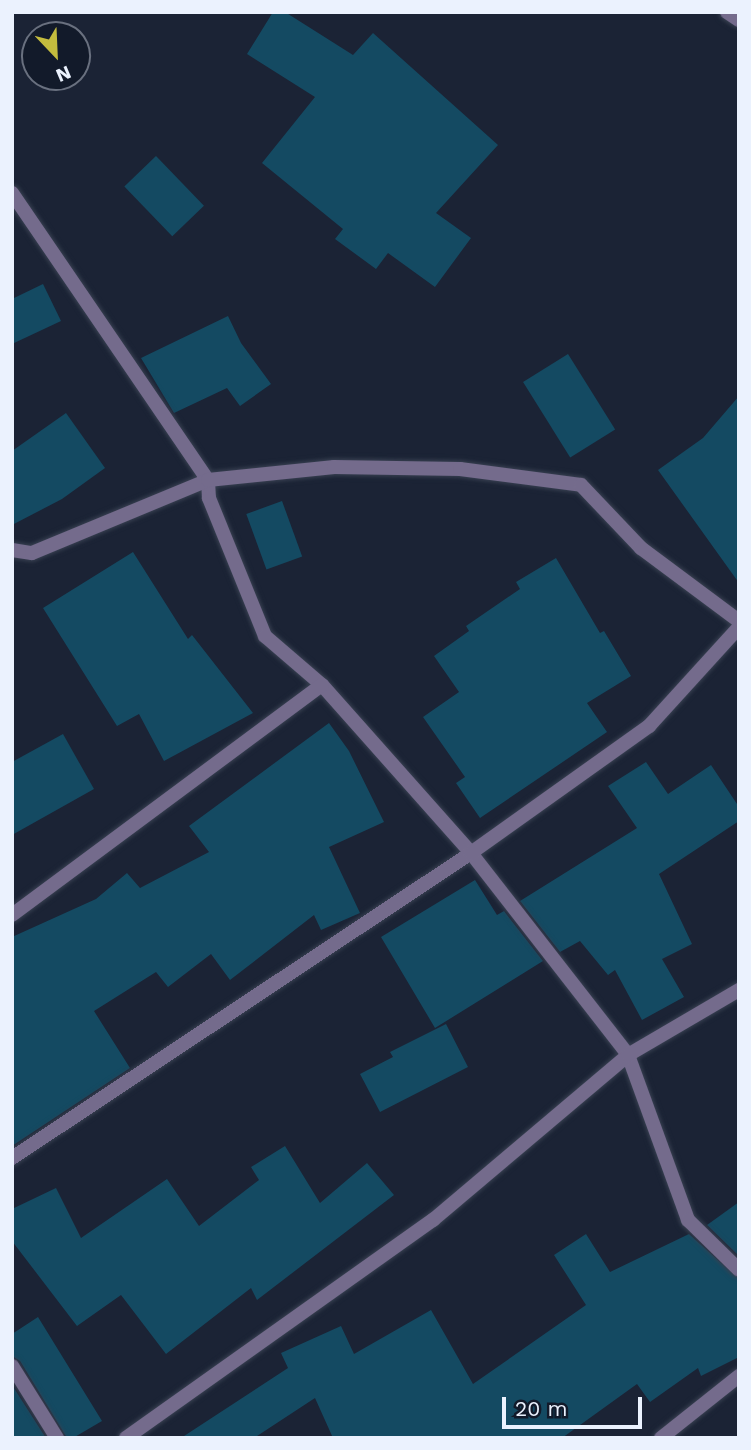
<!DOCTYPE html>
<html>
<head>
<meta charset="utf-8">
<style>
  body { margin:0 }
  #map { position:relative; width:751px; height:1450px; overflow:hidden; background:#1b2335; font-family:"Work Sans",sans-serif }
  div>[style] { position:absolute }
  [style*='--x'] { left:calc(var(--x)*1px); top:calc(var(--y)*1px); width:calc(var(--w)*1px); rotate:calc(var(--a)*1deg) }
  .building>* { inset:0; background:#144a62; transform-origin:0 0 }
  .roads { filter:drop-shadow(0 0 2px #384051) drop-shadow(0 0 2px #384051) }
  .minor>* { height:14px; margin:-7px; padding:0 7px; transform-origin:7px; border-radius:7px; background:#746b8c }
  span { translate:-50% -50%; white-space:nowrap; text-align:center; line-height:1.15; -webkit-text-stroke:5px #121a2a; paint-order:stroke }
  .frame { position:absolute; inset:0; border:14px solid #ebf2fe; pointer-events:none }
  .north { position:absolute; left:21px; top:21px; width:70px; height:70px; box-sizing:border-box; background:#121a2a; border:2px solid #69707f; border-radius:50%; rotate:157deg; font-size:19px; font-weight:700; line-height:28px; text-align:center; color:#ebf2fe }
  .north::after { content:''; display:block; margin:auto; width:24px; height:32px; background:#c4bc3e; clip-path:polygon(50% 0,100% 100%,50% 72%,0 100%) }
  .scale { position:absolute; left:502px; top:1397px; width:140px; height:32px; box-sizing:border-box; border:4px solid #ebf2fe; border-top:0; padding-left:9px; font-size:21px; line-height:24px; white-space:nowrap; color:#ebf2fe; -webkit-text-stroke:5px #121a2a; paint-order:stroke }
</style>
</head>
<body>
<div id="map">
  <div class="building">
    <i style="clip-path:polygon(273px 12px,285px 12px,353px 55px,373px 33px,498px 145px,436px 213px,471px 238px,435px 287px,388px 253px,376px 269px,335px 239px,343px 229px,262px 163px,315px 97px,247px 54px)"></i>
    <i style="left:156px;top:156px;width:69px;height:44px;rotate:46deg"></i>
    <i style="clip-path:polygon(43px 284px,61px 321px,12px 344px,12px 299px)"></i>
    <i style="clip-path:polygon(228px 316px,241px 343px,271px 384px,240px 406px,227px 388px,174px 413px,141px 358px)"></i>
    <i style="left:568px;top:354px;width:89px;height:53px;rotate:58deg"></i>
    <i style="clip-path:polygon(739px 396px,739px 583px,658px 470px,703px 438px)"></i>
    <i style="clip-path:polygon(66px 413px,105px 468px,62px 499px,12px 525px,12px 451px)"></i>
    <i style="left:282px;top:501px;width:59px;height:38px;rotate:70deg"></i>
    <i style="clip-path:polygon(133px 552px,188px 639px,192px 635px,253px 713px,164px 761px,139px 714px,117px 726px,43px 608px)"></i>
    <i style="clip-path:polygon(556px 558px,600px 633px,604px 631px,631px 676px,587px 703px,607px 732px,480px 818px,456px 783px,465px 777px,423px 717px,459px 692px,434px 656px,469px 631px,466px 626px,520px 589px,516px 582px)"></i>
    <i style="clip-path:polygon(329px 723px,349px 751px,384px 822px,329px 847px,360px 913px,321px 930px,314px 915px,230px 980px,211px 954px,168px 987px,156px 972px,94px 1011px,130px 1068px,12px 1146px,12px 937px,96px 899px,127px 873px,140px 888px,209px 852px,189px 826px)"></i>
    <i style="clip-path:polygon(63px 734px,94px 789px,12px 835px,12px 762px)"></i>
    <i style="clip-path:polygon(646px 762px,668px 794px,711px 765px,739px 807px,739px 821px,659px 874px,692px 944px,662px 959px,684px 997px,642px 1020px,615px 970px,608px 975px,580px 941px,560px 952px,520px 901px,637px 828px,608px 786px)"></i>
    <i style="clip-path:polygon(475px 880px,497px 915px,504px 911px,543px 961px,435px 1028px,381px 937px)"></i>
    <i style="clip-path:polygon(446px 1024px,468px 1067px,380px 1112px,360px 1074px,393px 1057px,390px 1052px)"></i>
    <i style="clip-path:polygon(285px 1146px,320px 1203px,367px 1163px,394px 1195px,257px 1300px,251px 1288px,166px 1354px,121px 1295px,77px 1326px,12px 1241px,12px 1209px,56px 1188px,81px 1238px,167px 1179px,199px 1226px,259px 1180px,251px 1167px)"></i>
    <i style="clip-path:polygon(739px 1202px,739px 1256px,707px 1225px)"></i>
    <i style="clip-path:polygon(586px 1234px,610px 1272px,689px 1234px,739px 1279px,739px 1357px,701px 1376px,698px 1368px,650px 1402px,637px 1384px,562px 1438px,333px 1438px,315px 1398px,254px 1438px,181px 1438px,288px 1368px,281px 1353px,341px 1326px,354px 1354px,431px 1310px,473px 1384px,586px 1305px,554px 1255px)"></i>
    <i style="clip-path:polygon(38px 1317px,102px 1421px,73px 1438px,67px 1438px,20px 1361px,12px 1356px,12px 1334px)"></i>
    <i style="clip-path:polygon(12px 1385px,46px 1438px,12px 1438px)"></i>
  </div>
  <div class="roads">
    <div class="minor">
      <i style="--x:727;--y:12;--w:14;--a:34"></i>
      <i style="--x:12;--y:193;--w:348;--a:55.7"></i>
      <i style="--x:208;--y:480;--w:18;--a:87"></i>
      <i style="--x:209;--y:498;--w:149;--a:67.9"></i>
      <i style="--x:265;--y:636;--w:75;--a:40.7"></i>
      <i style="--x:322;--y:685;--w:225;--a:48.4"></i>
      <i style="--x:471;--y:853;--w:256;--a:52.1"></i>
      <i style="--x:628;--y:1055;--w:176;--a:70"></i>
      <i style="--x:688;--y:1220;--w:71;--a:44.4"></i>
      <i style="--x:12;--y:550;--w:20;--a:9"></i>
      <i style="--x:32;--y:553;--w:191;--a:-22.5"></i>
      <i style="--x:208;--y:480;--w:127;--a:-5.9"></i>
      <i style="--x:334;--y:467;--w:126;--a:0.9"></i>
      <i style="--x:460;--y:469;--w:122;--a:7.5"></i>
      <i style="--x:581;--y:485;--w:87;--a:46.4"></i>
      <i style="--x:641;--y:548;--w:122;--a:36.7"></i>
      <i style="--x:12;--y:915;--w:386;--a:-36.6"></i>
      <i style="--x:12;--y:1158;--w:551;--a:-33.6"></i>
      <i style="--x:471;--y:853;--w:219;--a:-35.5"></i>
      <i style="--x:649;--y:726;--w:134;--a:-47.7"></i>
      <i style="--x:12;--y:1366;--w:85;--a:58"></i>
      <i style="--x:126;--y:1438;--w:377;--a:-35.4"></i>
      <i style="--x:433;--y:1220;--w:255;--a:-40.2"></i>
      <i style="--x:628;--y:1055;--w:129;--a:-30.4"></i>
      <i style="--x:661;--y:1438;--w:100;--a:-38.5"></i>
    </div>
  </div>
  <div class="frame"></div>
  <div class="north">N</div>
  <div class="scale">20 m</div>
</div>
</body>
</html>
